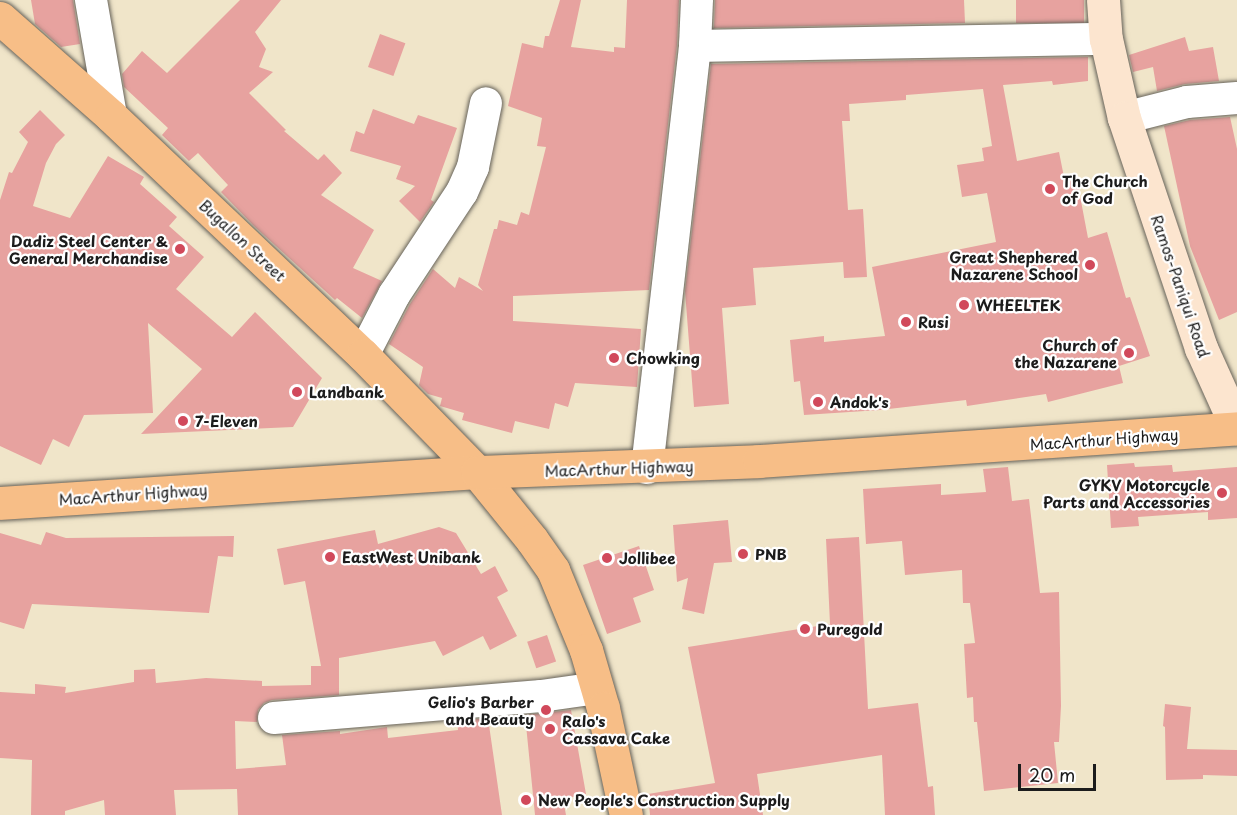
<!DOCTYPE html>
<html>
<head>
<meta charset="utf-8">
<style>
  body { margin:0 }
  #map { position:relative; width:1237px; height:815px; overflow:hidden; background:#f0e5c9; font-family:"Playpen Sans",sans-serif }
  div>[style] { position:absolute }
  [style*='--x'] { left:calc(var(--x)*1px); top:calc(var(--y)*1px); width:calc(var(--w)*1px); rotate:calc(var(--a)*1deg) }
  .building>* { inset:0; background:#e7a29f; transform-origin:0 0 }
  .roads { filter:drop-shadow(0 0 2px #666259) drop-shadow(0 0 2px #666259) }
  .minor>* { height:32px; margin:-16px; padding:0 16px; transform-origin:16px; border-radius:16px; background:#fff }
  .secondary>* { height:33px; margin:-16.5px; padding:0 16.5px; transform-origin:16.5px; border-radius:16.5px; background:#fce5cf }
  .primary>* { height:33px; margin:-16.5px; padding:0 16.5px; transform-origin:16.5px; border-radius:16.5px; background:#f7be87 }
  .trunk>* { height:33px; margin:-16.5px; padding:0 16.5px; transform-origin:16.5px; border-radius:16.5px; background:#f7be87 }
  .dots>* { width:16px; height:16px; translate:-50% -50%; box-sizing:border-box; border:3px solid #fff; border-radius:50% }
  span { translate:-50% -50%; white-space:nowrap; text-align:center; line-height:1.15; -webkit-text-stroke:4.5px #fff; paint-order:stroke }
  .poi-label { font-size:15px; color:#1c1c1c; font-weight:700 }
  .left { translate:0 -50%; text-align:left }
  .right { translate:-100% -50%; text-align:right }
  .street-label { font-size:15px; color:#1c1c1c }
  .scale { position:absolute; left:1018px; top:764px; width:78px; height:27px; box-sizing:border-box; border:3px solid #1c1c1c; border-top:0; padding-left:8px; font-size:18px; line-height:21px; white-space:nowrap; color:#1c1c1c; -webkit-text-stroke:4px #fff; paint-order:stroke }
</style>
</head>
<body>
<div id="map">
  <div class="building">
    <i style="clip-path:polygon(31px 0,73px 0,80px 44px,61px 47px,35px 24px)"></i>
    <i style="clip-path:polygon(240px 0,281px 0,255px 32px,266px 49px,259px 67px,273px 72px,249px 93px,286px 130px,284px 131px,318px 160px,324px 154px,342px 173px,321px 195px,374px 230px,353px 268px,382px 281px,362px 318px,337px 298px,335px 300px,253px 225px,221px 192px,228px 185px,198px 153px,189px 161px,162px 135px,168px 128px,124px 87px,122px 74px,142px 51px,167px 73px)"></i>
    <i style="clip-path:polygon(560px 0,581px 0,571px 47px,614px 52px,614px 47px,625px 48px,627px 0,679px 0,677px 45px,649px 290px,513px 296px,513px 321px,641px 329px,637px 387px,575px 383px,568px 407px,555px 403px,549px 429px,515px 421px,512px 433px,462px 420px,464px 413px,440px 406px,442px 398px,428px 394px,419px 385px,423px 367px,389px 344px,410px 304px,433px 269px,455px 288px,459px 277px,483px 291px,478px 285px,494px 229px,497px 229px,499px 220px,517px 225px,521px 212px,529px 215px,546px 147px,537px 146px,542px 118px,508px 106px,522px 43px,543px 48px,545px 36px,549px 36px)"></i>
    <i style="clip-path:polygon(715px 0,964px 0,965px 23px,714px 28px)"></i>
    <i style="left:1016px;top:0;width:68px;height:23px"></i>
    <i style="left:380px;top:34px;width:27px;height:35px;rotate:20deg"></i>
    <i style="clip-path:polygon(1185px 37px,1189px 51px,1213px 47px,1219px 81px,1185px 84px,1157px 91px,1153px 67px,1133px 72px,1129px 55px)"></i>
    <i style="clip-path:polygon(1088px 57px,1088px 81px,1053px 85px,1052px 81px,1003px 85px,1017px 161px,1059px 152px,1065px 182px,1077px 180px,1088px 238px,1107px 232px,1126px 298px,1130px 297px,1150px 356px,1119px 366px,1123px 383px,1048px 402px,1046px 394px,967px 406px,966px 400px,880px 410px,804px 415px,800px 381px,794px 382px,790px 340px,824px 336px,824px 342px,885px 336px,872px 267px,996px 242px,987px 193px,962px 197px,957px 165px,984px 161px,982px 148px,992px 146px,983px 89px,906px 95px,906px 100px,849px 104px,850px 121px,842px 121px,848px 210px,863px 209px,867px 277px,844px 278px,843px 262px,753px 268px,756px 305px,722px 308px,729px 404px,694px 407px,685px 291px,711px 64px)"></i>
    <i style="clip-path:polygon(373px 109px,414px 124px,418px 115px,457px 128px,431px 200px,434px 202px,420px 222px,399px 201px,415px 186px,396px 179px,401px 166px,350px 151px,356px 131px,364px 134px)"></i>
    <i style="clip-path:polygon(40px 110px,65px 135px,56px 144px,46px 163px,33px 206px,70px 218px,108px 156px,144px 177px,140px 184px,177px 217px,169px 226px,204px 257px,176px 289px,232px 337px,255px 312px,322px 378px,293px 427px,141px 434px,202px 369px,148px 323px,153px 413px,84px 415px,69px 447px,53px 439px,41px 465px,0 446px,0 200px,9px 172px,12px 173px,28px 142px,19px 132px)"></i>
    <i style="clip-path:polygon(1230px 117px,1237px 149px,1237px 312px,1219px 320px,1190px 246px,1164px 126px,1190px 120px)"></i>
    <i style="clip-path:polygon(1134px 463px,1135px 467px,1172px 465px,1173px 472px,1237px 467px,1237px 518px,1208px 520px,1208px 512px,1138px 517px,1139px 526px,1111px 528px,1107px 465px)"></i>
    <i style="clip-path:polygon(1008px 467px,1012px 501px,1029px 499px,1040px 593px,1059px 592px,1061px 706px,1059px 742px,1054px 742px,1058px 783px,984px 791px,977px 722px,974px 722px,973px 697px,967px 698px,964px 644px,975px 643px,970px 603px,963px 603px,962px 570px,905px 575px,902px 541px,866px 544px,863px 489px,941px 484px,941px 495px,986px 492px,983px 469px)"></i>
    <i style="clip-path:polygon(728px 520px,732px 562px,714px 563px,704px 614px,682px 609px,688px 578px,677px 582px,673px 525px)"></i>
    <i style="clip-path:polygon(439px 527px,456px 533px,481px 574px,495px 566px,508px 591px,497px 597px,517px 636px,490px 650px,483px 636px,443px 656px,435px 641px,339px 658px,339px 695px,272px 700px,264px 703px,258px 710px,257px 722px,235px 721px,236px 769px,286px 765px,282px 735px,340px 731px,340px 734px,387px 727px,388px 738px,458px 730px,457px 721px,488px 718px,502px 815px,238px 815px,237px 789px,174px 790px,176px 815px,105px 815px,104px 800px,65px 811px,65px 815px,31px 815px,32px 760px,0 758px,0 692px,35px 694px,35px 684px,66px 687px,65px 693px,134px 682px,134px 670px,155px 669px,156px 683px,206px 678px,262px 681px,262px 686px,311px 685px,311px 666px,321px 666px,305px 581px,284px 585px,277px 549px,375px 530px,378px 544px)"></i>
    <i style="clip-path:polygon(46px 532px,66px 538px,234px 536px,233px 557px,218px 556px,209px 613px,32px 604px,24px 629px,0 622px,0 533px,41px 545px)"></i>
    <i style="clip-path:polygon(859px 537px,868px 709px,918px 703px,928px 787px,933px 786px,935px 815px,885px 815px,882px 755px,757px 774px,763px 815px,650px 815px,648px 794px,715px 783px,688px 647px,830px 624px,826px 539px)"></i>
    <i style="clip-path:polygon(639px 546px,654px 590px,633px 598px,641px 622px,607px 634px,583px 565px)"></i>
    <i style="left:547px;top:635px;width:28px;height:21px;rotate:71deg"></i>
    <i style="clip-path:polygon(1165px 704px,1191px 707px,1187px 749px,1237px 750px,1237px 776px,1203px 775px,1203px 779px,1166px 780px,1165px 727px,1163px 726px)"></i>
    <i style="clip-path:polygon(571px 710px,586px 794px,563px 799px,566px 815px,535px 815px,525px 715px)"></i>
  </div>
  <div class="roads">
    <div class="minor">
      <i style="--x:91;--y:0;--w:118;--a:80.2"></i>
      <i style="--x:697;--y:0;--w:46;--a:92.5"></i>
      <i style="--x:695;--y:46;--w:411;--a:-1"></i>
      <i style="--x:1124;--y:118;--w:65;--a:-14.3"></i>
      <i style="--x:1187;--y:102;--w:50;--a:-4.6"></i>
      <i style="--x:363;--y:355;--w:68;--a:-62.7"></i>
      <i style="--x:394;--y:295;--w:123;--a:-56.6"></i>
      <i style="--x:462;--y:192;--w:27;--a:-66"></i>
      <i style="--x:473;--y:167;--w:65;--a:-78.5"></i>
      <i style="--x:647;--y:468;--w:425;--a:-83.5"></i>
      <i style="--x:274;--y:718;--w:268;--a:-4.7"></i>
      <i style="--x:541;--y:696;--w:57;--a:-8.1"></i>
    </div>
    <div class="secondary">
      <i style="--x:1103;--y:0;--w:39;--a:86"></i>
      <i style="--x:1106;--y:39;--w:81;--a:77.2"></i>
      <i style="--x:1124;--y:118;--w:243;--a:71.5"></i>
      <i style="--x:1201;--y:348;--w:88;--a:65.8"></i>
    </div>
    <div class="primary">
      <i style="--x:0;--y:18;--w:148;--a:41.4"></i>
      <i style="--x:111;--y:116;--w:347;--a:43.5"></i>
      <i style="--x:363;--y:355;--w:163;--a:45.7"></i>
      <i style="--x:477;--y:472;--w:87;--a:51"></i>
      <i style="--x:532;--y:540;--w:37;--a:55"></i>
      <i style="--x:553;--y:570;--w:87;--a:67.6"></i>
      <i style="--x:586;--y:650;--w:60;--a:73.7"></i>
      <i style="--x:603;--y:708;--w:109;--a:77.9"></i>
    </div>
    <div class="trunk">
      <i style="--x:0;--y:503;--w:478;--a:-3.7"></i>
      <i style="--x:477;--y:472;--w:282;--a:-2.2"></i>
      <i style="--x:759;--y:461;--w:479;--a:-3.9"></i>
    </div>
  </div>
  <div class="dots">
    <i style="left:1050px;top:189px;background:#d1495b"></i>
    <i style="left:180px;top:249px;background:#d1495b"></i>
    <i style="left:1090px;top:265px;background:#d1495b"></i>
    <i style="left:964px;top:305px;background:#d1495b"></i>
    <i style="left:906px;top:322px;background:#d1495b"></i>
    <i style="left:1129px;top:353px;background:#d1495b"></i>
    <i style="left:614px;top:358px;background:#d1495b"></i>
    <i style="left:297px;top:392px;background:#d1495b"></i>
    <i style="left:818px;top:402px;background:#d1495b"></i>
    <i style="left:183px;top:421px;background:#d1495b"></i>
    <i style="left:1222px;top:493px;background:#d1495b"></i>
    <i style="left:743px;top:554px;background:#d1495b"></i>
    <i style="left:330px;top:557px;background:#d1495b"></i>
    <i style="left:607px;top:558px;background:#d1495b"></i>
    <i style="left:805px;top:629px;background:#d1495b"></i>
    <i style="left:546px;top:710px;background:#d1495b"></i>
    <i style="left:550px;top:729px;background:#d1495b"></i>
    <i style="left:526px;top:800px;background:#d1495b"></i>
  </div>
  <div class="poi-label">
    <span class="left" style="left:1062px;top:189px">The Church<br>of God</span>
    <span class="right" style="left:168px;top:249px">Dadiz Steel Center &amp;<br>General Merchandise</span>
    <span class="right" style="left:1078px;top:265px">Great Shephered<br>Nazarene School</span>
    <span class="left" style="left:976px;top:305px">WHEELTEK</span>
    <span class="left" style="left:918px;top:322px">Rusi</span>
    <span class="right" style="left:1117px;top:353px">Church of<br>the Nazarene</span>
    <span class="left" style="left:626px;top:358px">Chowking</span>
    <span class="left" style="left:309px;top:392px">Landbank</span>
    <span class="left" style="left:830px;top:402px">Andok's</span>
    <span class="left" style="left:195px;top:421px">7-Eleven</span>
    <span class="right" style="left:1210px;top:493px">GYKV Motorcycle<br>Parts and Accessories</span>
    <span class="left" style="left:755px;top:554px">PNB</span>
    <span class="left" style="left:342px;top:557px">EastWest Unibank</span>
    <span class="left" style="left:619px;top:558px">Jollibee</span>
    <span class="left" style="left:817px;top:629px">Puregold</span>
    <span class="right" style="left:534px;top:710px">Gelio's Barber<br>and Beauty</span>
    <span class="left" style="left:562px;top:729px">Ralo's<br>Cassava Cake</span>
    <span class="left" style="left:538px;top:800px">New People's Construction Supply</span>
  </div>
  <div class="street-label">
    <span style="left:243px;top:240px;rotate:43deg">Bugallon Street</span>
    <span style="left:1181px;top:286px;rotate:71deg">Ramos-Paniqui Road</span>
    <span style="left:1104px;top:439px;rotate:-4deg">MacArthur Highway</span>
    <span style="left:619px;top:468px;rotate:-2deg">MacArthur Highway</span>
    <span style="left:133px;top:494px;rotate:-4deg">MacArthur Highway</span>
  </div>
  <div class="scale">20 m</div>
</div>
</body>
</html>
